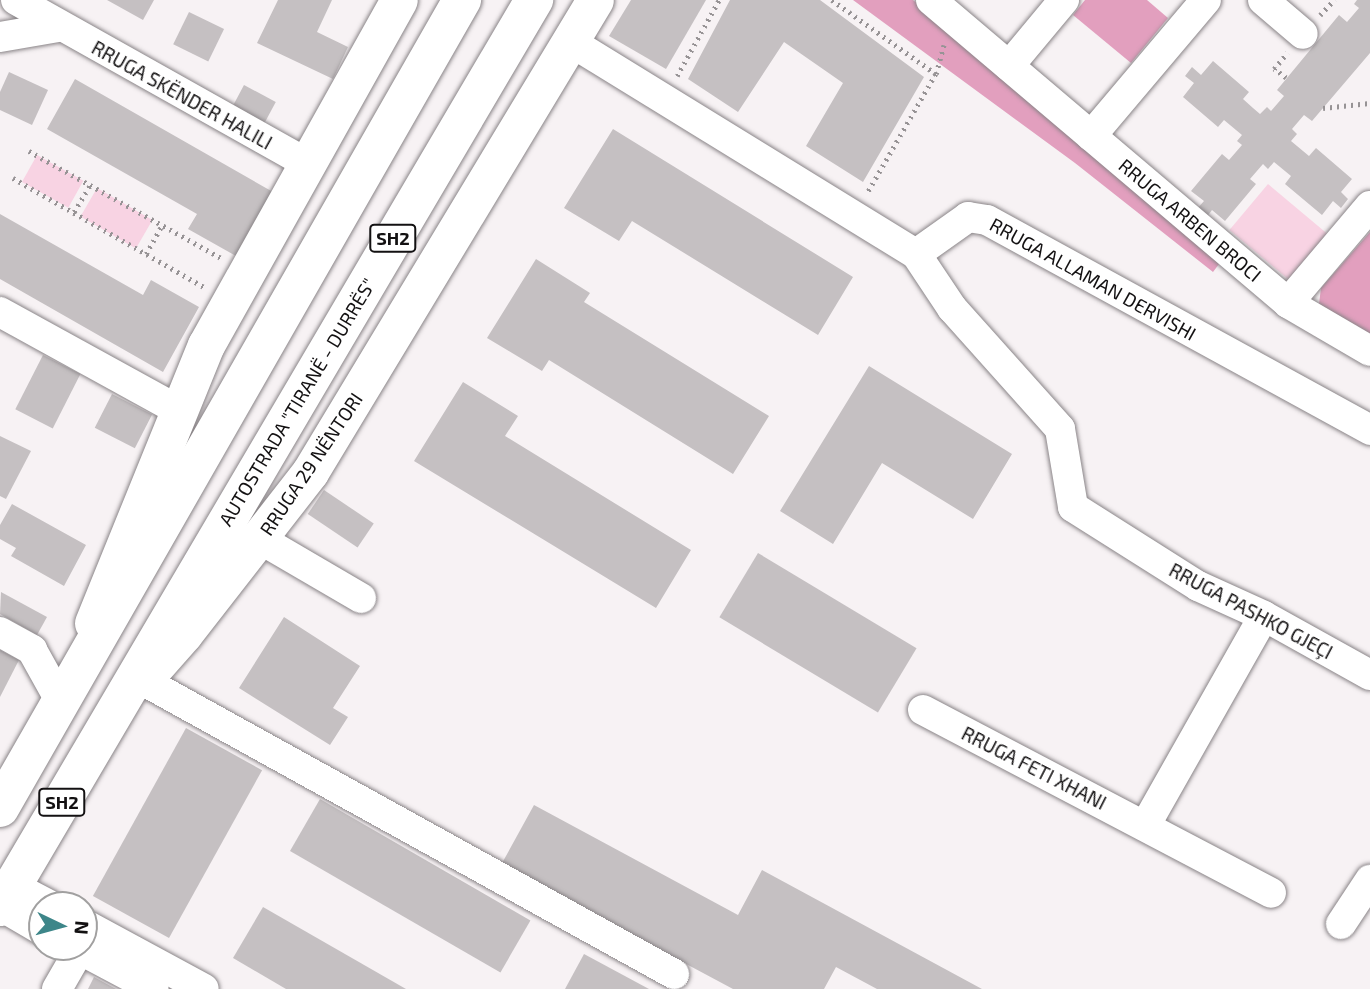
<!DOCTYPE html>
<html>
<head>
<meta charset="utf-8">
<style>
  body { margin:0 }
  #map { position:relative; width:1370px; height:989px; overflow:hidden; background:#f7f2f4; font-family:"Exo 2",sans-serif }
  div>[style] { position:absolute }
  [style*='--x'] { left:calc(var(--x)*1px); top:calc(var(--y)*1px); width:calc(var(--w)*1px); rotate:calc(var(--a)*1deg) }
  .green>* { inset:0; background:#f8d3e3; transform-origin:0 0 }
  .forest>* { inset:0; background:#e29fbe }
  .building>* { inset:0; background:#c5c0c2; transform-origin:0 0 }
  .path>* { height:4.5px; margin-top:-2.25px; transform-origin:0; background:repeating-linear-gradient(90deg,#979395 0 2px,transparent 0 7px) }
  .roads { filter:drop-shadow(0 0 2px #898487) drop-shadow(0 0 2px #898487) }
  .minor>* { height:30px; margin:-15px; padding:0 15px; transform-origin:15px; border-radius:15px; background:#fff }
  .major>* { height:37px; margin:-18.5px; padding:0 18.5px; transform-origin:18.5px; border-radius:18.5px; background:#fff }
  .highway>* { height:38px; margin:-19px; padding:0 19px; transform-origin:19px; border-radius:19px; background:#fff }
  span { translate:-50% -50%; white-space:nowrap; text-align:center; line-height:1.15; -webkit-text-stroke:5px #fff; paint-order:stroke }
  .shield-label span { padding:2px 5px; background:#fff; border:2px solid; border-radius:5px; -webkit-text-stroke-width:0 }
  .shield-label { font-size:18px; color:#131112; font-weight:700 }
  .street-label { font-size:19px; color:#131112 }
  .north { position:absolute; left:28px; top:891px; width:70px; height:70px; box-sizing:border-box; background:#fff; border:2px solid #a1a0a0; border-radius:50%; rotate:95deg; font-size:19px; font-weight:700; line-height:28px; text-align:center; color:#131112 }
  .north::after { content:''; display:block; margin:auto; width:24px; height:32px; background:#3d8689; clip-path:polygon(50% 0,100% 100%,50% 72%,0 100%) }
</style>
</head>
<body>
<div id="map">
  <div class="green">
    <i style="left:37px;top:155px;width:53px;height:31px;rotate:29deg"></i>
    <i style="left:1268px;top:184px;width:77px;height:60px;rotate:40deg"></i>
    <i style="left:97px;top:188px;width:64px;height:33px;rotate:30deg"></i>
  </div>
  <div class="forest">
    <i style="clip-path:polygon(853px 0,913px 0,1222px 260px,1213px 272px,1075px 163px)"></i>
    <i style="clip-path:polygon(1085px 0,1147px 0,1168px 18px,1131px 63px,1073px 15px)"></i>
    <i style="clip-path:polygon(1370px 232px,1370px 335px,1319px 304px,1321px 288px)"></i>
  </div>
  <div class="building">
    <i style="clip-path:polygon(107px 0,154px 0,143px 20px)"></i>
    <i style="clip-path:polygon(278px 0,332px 0,317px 32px,348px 47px,333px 79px,257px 43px)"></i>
    <i style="clip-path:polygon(631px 0,706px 0,666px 69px,609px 36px)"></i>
    <i style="clip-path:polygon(730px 0,820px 0,924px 77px,863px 182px,806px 146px,843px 83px,784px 42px,738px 112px,688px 79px)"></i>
    <i style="clip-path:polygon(1357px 0,1370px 0,1370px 53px,1312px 121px,1304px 115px,1292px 129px,1297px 134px,1291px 141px,1309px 156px,1316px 148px,1352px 179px,1341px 192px,1348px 199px,1341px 208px,1333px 201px,1322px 215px,1285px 184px,1291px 176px,1274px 162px,1268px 169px,1263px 164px,1250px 179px,1256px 184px,1225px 221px,1212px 210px,1206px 218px,1196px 210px,1204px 201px,1191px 191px,1222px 154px,1229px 160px,1242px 145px,1237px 141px,1242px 135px,1224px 120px,1218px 127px,1183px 97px,1194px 83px,1185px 76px,1192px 67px,1201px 75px,1213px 61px,1249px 92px,1243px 99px,1253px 108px,1260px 114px,1267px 107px,1271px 111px,1284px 96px,1277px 90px,1339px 15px,1347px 22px,1359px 8px,1354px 4px)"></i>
    <i style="left:189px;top:12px;width:39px;height:36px;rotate:26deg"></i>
    <i style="clip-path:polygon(9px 72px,48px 90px,32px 125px,0 110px,0 92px)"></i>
    <i style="clip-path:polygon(75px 79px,273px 192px,236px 256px,188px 229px,197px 214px,47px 129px)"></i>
    <i style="left:244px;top:85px;width:36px;height:28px;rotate:28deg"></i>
    <i style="clip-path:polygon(613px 129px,853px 277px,818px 335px,632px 221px,619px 241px,564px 208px)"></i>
    <i style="clip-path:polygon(0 214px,143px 295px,151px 280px,199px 307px,163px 372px,0 279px)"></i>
    <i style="clip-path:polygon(536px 259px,590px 293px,584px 302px,769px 416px,733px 474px,549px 360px,542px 371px,487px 338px)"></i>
    <i style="left:43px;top:355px;width:42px;height:61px;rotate:27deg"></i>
    <i style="clip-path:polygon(869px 366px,1012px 454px,973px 519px,882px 463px,833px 544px,780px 511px)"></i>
    <i style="clip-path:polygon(463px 382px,518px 416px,505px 436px,691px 550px,656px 608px,414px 461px)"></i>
    <i style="left:112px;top:394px;width:45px;height:38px;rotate:27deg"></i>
    <i style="clip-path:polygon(0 436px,31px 451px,6px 499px,0 496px)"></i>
    <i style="left:324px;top:490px;width:60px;height:29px;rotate:34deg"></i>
    <i style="clip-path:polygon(12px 504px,86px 545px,64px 586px,11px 556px,16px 548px,0 539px,0 525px)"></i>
    <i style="left:758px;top:553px;width:185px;height:75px;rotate:31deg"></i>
    <i style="clip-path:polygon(1px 592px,47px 617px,37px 635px,0 614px)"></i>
    <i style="clip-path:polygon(284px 617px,360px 666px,333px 708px,348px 717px,330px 745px,239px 688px)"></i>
    <i style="clip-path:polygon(0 650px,19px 660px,0 697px)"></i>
    <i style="left:186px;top:728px;width:87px;height:192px;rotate:29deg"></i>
    <i style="left:320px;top:799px;width:243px;height:60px;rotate:30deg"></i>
    <i style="clip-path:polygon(534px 805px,738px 915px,762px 870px,982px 989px,877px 989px,836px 967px,824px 989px,733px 989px,501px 865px)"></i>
    <i style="clip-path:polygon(263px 907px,406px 989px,286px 989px,233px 958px)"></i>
    <i style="clip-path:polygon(584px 954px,649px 989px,565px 989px)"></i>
    <i style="clip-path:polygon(94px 977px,116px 989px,88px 989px)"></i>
  </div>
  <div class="path">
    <i style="--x:832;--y:0;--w:128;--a:35.4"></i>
    <i style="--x:936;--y:74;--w:138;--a:119.9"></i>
    <i style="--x:1320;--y:15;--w:21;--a:-47"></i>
    <i style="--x:936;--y:74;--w:30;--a:-75"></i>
    <i style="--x:677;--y:76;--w:87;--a:-61.1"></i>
    <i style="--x:1286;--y:78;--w:15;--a:-143"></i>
    <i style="--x:1274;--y:69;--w:21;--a:-51"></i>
    <i style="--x:1323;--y:108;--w:47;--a:-6.1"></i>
    <i style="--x:29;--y:151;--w:220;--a:29.1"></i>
    <i style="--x:13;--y:178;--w:220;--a:29.7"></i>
    <i style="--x:74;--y:212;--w:31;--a:-59"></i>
    <i style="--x:146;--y:254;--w:33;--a:-61"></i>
  </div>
  <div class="roads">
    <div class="minor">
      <i style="--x:16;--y:0;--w:333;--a:29.3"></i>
      <i style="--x:931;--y:0;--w:468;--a:40.3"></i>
      <i style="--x:1288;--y:303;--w:95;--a:30.3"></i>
      <i style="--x:1263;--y:0;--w:52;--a:40.4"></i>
      <i style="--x:0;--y:37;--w:59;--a:-9.8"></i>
      <i style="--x:571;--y:42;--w:405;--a:31.6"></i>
      <i style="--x:916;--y:254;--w:65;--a:56.3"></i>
      <i style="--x:952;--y:308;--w:162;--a:48.2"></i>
      <i style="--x:1060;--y:429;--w:79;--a:80.5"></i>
      <i style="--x:1073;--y:507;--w:148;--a:32.3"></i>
      <i style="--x:1198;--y:586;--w:72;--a:24.4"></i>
      <i style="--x:1264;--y:616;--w:121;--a:29.1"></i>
      <i style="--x:1009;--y:66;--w:86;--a:-50.2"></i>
      <i style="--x:1091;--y:136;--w:178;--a:-49.8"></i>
      <i style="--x:916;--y:254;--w:64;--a:-35.4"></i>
      <i style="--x:968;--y:217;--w:19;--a:9"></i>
      <i style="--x:987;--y:220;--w:437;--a:28.7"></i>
      <i style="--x:1288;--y:303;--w:127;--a:-49.8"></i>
      <i style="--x:0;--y:312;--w:203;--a:28.8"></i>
      <i style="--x:260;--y:539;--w:117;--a:30.3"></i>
      <i style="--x:0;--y:632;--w:37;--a:29"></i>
      <i style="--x:32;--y:650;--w:60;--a:60.9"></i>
      <i style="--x:142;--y:680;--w:608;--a:28.93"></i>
      <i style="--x:923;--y:710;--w:393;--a:27.7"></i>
      <i style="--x:1145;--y:826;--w:241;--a:-60.5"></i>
      <i style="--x:13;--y:886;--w:41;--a:27.8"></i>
      <i style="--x:1;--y:906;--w:48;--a:30.3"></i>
      <i style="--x:84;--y:924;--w:136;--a:28.4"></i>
      <i style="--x:1341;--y:924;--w:53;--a:-56.6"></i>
      <i style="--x:75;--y:947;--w:89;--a:28"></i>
      <i style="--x:57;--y:989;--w:46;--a:-60.1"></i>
    </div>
    <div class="major">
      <i style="--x:93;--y:623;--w:300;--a:-67.9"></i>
      <i style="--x:206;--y:345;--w:395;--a:-60.8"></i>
      <i style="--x:146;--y:677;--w:57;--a:-48.5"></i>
      <i style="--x:184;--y:634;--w:205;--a:-52.1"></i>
      <i style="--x:310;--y:472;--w:551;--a:-58.88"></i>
    </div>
    <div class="highway">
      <i style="--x:0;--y:808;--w:931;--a:-60.24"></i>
      <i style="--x:0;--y:907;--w:1053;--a:-59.51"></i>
    </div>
  </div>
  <div class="shield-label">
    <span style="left:393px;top:238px">SH2</span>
    <span style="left:62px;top:802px">SH2</span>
  </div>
  <div class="street-label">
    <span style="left:182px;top:95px;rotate:29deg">RRUGA SKËNDER HALILI</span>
    <span style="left:1190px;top:220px;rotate:40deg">RRUGA ARBEN BROCI</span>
    <span style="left:1093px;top:279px;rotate:29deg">RRUGA ALLAMAN DERVISHI</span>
    <span style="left:297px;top:402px;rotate:-59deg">AUTOSTRADA "TIRANË - DURRËS"</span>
    <span style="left:311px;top:464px;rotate:-56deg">RRUGA 29 NËNTORI</span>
    <span style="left:1251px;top:611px;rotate:28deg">RRUGA PASHKO GJEÇI</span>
    <span style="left:1034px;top:768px;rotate:27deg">RRUGA FETI XHANI</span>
  </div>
  <div class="north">N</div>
</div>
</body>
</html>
